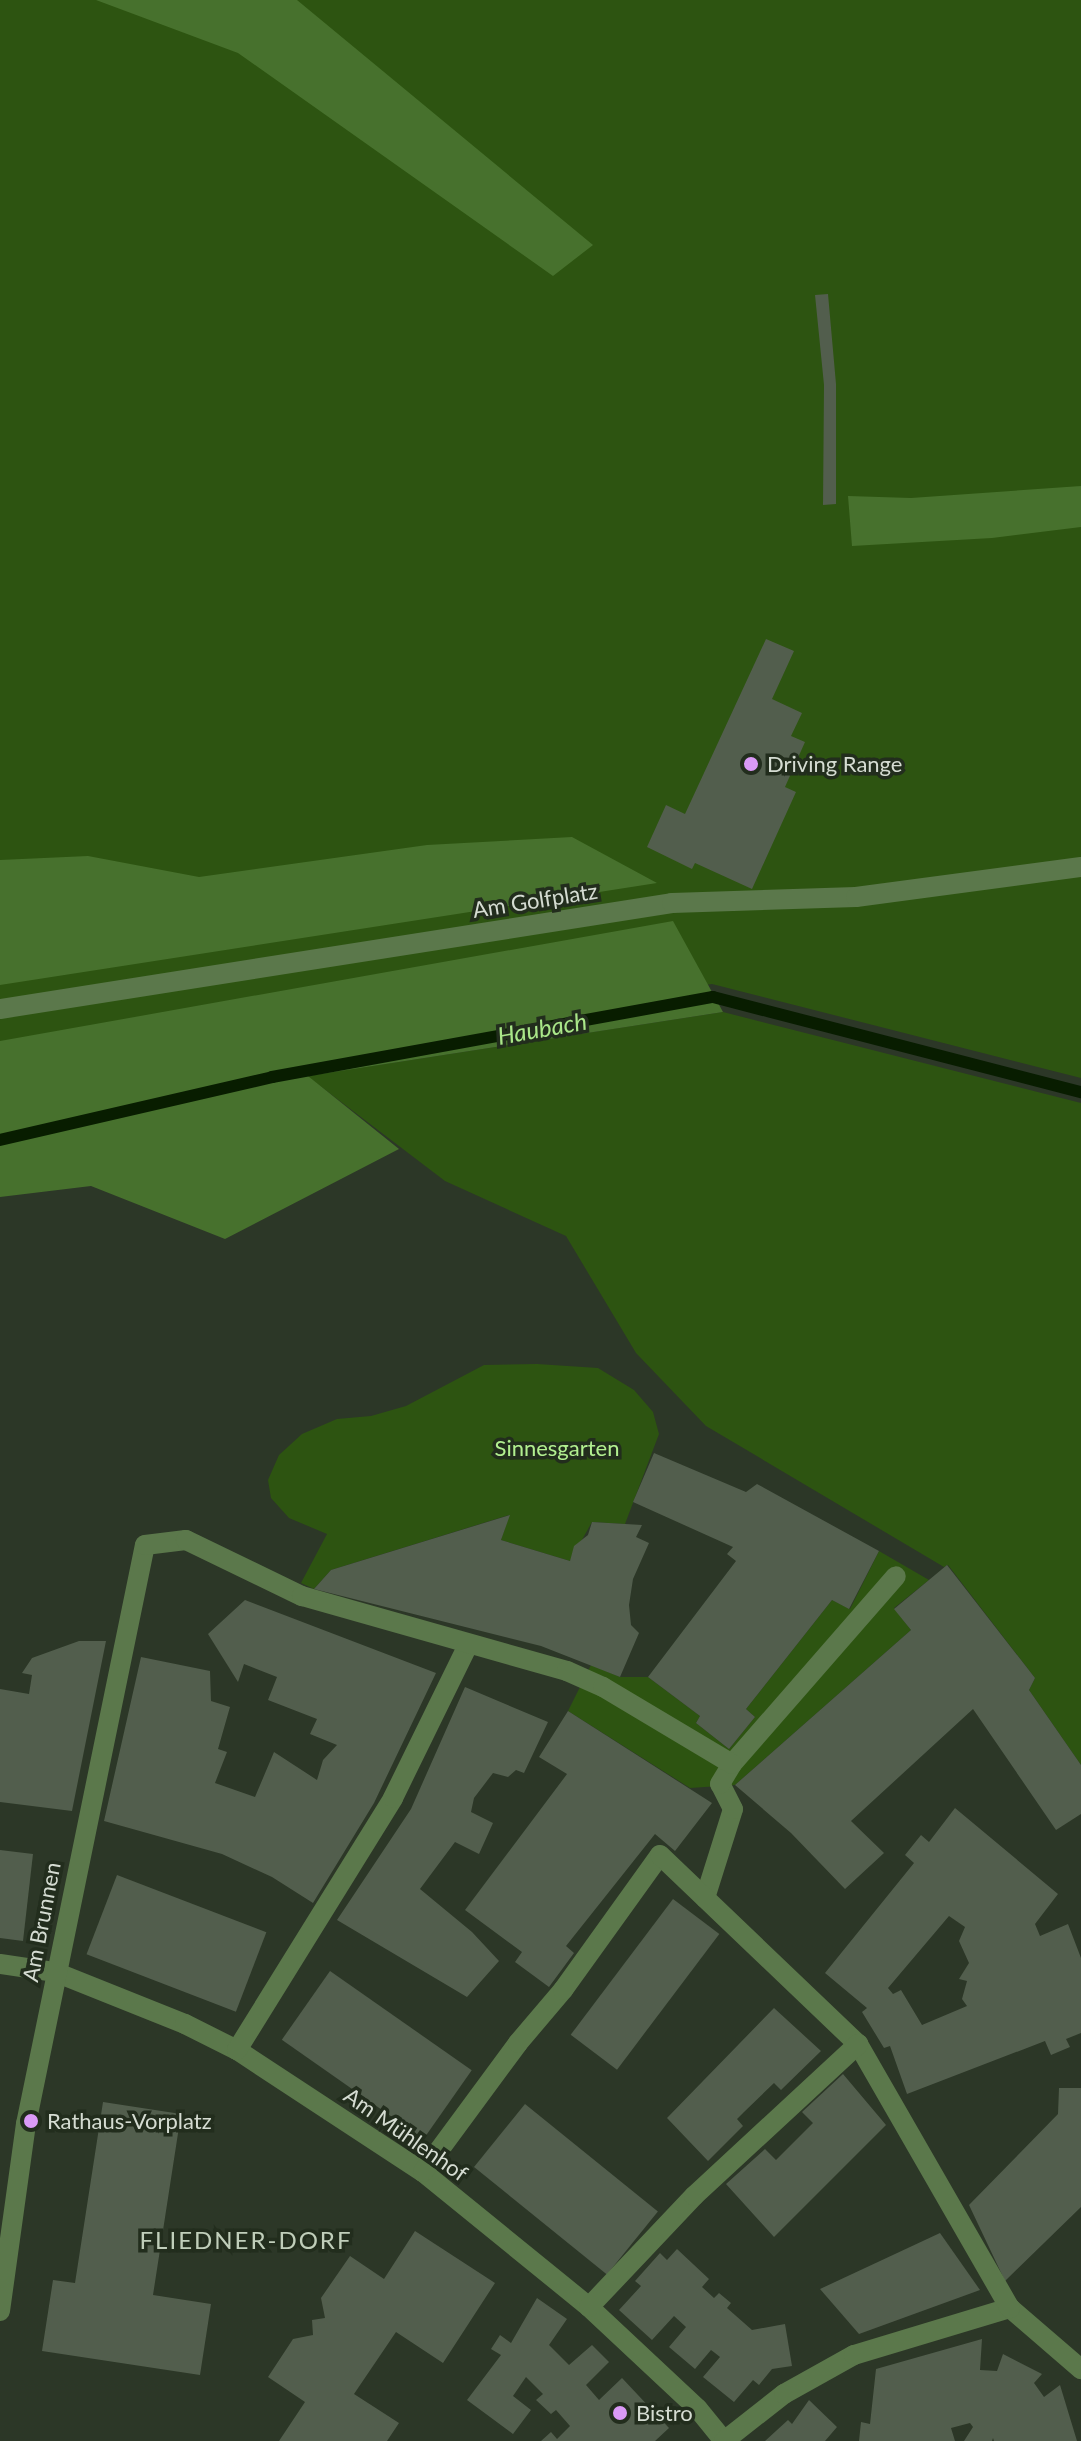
<!DOCTYPE html>
<html>
<head>
<meta charset="utf-8">
<style>
  body { margin:0 }
  #map { position:relative; width:1081px; height:2441px; overflow:hidden; background:#2c3727; font-family:Lato,sans-serif }
  div>[style] { position:absolute }
  [style*='--x'] { left:calc(var(--x)*1px); top:calc(var(--y)*1px); width:calc(var(--w)*1px); rotate:calc(var(--a)*1deg) }
  .green>* { inset:0; background:#2d5411 }
  .forest>* { inset:0; background:#47712d }
  .stream>* { height:12px; margin:-6px; padding:0 6px; transform-origin:6px; border-radius:6px; background:#081d00 }
  .building>* { inset:0; background:#525e4d; transform-origin:0 0 }
  .minor>* { height:20px; margin:-10px; padding:0 10px; transform-origin:10px; border-radius:10px; background:#5b784b }
  .dots>* { width:22px; height:22px; translate:-50% -50%; box-sizing:border-box; border:4px solid #222d1d; border-radius:50% }
  span { translate:-50% -50%; white-space:nowrap; text-align:center; line-height:1.15; -webkit-text-stroke:7px #222d1d; paint-order:stroke }
  .poi-label { font-size:22px; color:#d5dcd2 }
  .left { translate:0 -50%; text-align:left }
  .street-label { font-size:22px; color:#d5dcd2 }
  .park-label { font-size:22px; color:#b2ef90 }
  .water-label { font-size:24px; color:#aae789; font-style:italic }
  .neighbourhood-label { font-size:24px; color:#c0ceba; letter-spacing:2px }
</style>
</head>
<body>
<div id="map">
  <div class="green">
    <i style="clip-path:polygon(0 0,1081px 0,1081px 1078px,712px 984px,265px 1052px,0 1100px)"></i>
    <i style="clip-path:polygon(723px 1012px,1081px 1103px,1081px 1765px,1029px 1690px,1035px 1678px,948px 1565px,944px 1567px,706px 1426px,636px 1353px,566px 1236px,445px 1181px,307px 1076px)"></i>
    <i style="clip-path:polygon(537px 1364px,598px 1368px,634px 1390px,653px 1412px,659px 1434px,625px 1524px,592px 1522px,570px 1561px,501px 1540px,509px 1515px,331px 1570px,314px 1589px,301px 1583px,327px 1534px,289px 1518px,271px 1498px,268px 1480px,279px 1455px,302px 1434px,337px 1419px,371px 1416px,406px 1406px,484px 1365px)"></i>
    <i style="clip-path:polygon(879px 1551px,929px 1580px,894px 1608px,911px 1630px,735px 1785px,690px 1788px,568px 1711px,591px 1665px,620px 1677px,648px 1677px,700px 1716px,696px 1723px,729px 1749px,755px 1717px,746px 1709px,832px 1600px,850px 1609px)"></i>
  </div>
  <div class="forest">
    <i style="clip-path:polygon(96px 0,297px 0,593px 245px,553px 276px,238px 53px)"></i>
    <i style="clip-path:polygon(1081px 486px,1081px 527px,992px 538px,852px 546px,848px 496px,911px 498px)"></i>
    <i style="clip-path:polygon(572px 837px,657px 883px,0 985px,0 860px,88px 856px,199px 877px,427px 845px)"></i>
    <i style="clip-path:polygon(673px 921px,723px 1012px,308px 1076px,399px 1149px,225px 1239px,91px 1186px,0 1197px,0 1041px)"></i>
  </div>
  <div class="stream">
    <i style="--x:0;--y:1140;--w:279;--a:-13"></i>
    <i style="--x:272;--y:1077;--w:448;--a:-10.3"></i>
    <i style="--x:713;--y:997;--w:380;--a:14.5"></i>
  </div>
  <div class="building">
    <i style="clip-path:polygon(828px 294px,836px 384px,836px 504px,823px 505px,824px 385px,815px 295px)"></i>
    <i style="clip-path:polygon(766px 639px,794px 651px,772px 699px,802px 713px,791px 736px,805px 742px,785px 787px,796px 792px,752px 889px,695px 863px,692px 869px,647px 847px,666px 805px,685px 814px)"></i>
    <i style="clip-path:polygon(654px 1453px,746px 1492px,757px 1484px,879px 1551px,849px 1609px,832px 1600px,746px 1709px,755px 1717px,729px 1749px,696px 1723px,700px 1716px,648px 1677px,736px 1561px,727px 1554px,733px 1547px,633px 1502px)"></i>
    <i style="clip-path:polygon(510px 1515px,501px 1540px,570px 1561px,574px 1546px,588px 1535px,592px 1522px,642px 1525px,636px 1537px,649px 1543px,633px 1579px,629px 1605px,631px 1625px,639px 1633px,620px 1677px,541px 1646px,314px 1589px,331px 1570px)"></i>
    <i style="clip-path:polygon(947px 1565px,1035px 1678px,1029px 1690px,1081px 1765px,1081px 1814px,1056px 1830px,973px 1709px,851px 1821px,884px 1853px,845px 1889px,791px 1833px,735px 1785px,911px 1630px,894px 1609px)"></i>
    <i style="clip-path:polygon(245px 1600px,436px 1673px,374px 1803px,313px 1903px,272px 1877px,222px 1854px,104px 1821px,141px 1657px,210px 1671px,211px 1701px,230px 1707px,218px 1749px,227px 1752px,215px 1783px,255px 1797px,274px 1752px,317px 1780px,323px 1760px,337px 1745px,310px 1734px,317px 1719px,268px 1700px,277px 1677px,244px 1664px,238px 1682px,208px 1634px)"></i>
    <i style="clip-path:polygon(79px 1641px,106px 1641px,72px 1811px,0 1802px,0 1689px,29px 1694px,32px 1675px,22px 1673px,32px 1658px)"></i>
    <i style="clip-path:polygon(465px 1687px,548px 1722px,524px 1773px,516px 1770px,508px 1777px,493px 1773px,474px 1798px,471px 1812px,493px 1823px,479px 1854px,455px 1842px,420px 1889px,472px 1932px,499px 1961px,467px 1997px,337px 1920px,411px 1809px)"></i>
    <i style="clip-path:polygon(568px 1711px,712px 1803px,675px 1851px,655px 1834px,566px 1946px,574px 1953px,549px 1987px,515px 1962px,522px 1952px,465px 1910px,567px 1774px,539px 1757px)"></i>
    <i style="clip-path:polygon(evenodd,955px 1808px,1058px 1894px,1035px 1924px,1040px 1936px,1068px 1924px,1081px 1958px,1081px 2033px,1066px 2039px,1070px 2047px,1051px 2055px,1045px 2041px,907px 2094px,890px 2046px,884px 2048px,862px 2012px,867px 2008px,825px 1973px,914px 1863px,905px 1855px,921px 1835px,929px 1842px,955px 1808px,949px 1916px,965px 1927px,959px 1941px,969px 1963px,959px 1979px,967px 1981px,962px 1999px,967px 2006px,922px 2025px,901px 1990px,893px 1994px,888px 1988px,949px 1916px)"></i>
    <i style="clip-path:polygon(0 1850px,33px 1854px,23px 1941px,0 1938px)"></i>
    <i style="left:117px;top:1875px;width:160px;height:85px;rotate:21deg"></i>
    <i style="left:673px;top:1899px;width:58px;height:170px;rotate:37deg"></i>
    <i style="left:330px;top:1971px;width:173px;height:84px;rotate:35deg"></i>
    <i style="clip-path:polygon(774px 2008px,821px 2051px,781px 2090px,774px 2083px,744px 2112px,737px 2119px,743px 2126px,708px 2161px,667px 2118px)"></i>
    <i style="clip-path:polygon(843px 2074px,886px 2125px,774px 2237px,726px 2184px,765px 2149px,776px 2160px,813px 2123px,802px 2112px)"></i>
    <i style="clip-path:polygon(1059px 2088px,1081px 2088px,1081px 2207px,1005px 2281px,969px 2205px,1058px 2114px)"></i>
    <i style="clip-path:polygon(103px 2102px,181px 2114px,153px 2295px,211px 2304px,200px 2375px,42px 2351px,53px 2280px,75px 2283px)"></i>
    <i style="left:525px;top:2104px;width:171px;height:81px;rotate:39deg"></i>
    <i style="clip-path:polygon(415px 2231px,495px 2283px,443px 2363px,396px 2332px,354px 2394px,399px 2423px,387px 2441px,279px 2441px,305px 2402px,268px 2377px,293px 2339px,313px 2335px,312px 2320px,325px 2318px,321px 2298px,350px 2256px,384px 2279px)"></i>
    <i style="clip-path:polygon(940px 2233px,980px 2290px,859px 2334px,820px 2289px)"></i>
    <i style="clip-path:polygon(677px 2249px,709px 2279px,702px 2287px,714px 2298px,719px 2293px,731px 2303px,727px 2308px,752px 2330px,785px 2324px,792px 2366px,772px 2369px,759px 2385px,753px 2380px,734px 2402px,703px 2377px,720px 2357px,715px 2353px,711px 2350px,695px 2369px,669px 2347px,686px 2327px,674px 2316px,652px 2340px,619px 2310px,641px 2286px,635px 2281px,660px 2253px,667px 2260px)"></i>
    <i style="clip-path:polygon(537px 2298px,567px 2319px,549px 2345px,569px 2365px,592px 2345px,609px 2362px,586px 2385px,599px 2400px,622px 2378px,669px 2428px,655px 2441px,541px 2441px,551px 2432px,557px 2439px,570px 2426px,556px 2410px,551px 2414px,536px 2400px,543px 2394px,526px 2377px,513px 2396px,531px 2410px,513px 2434px,467px 2400px,501px 2355px,491px 2349px,500px 2335px,511px 2343px)"></i>
    <i style="clip-path:polygon(982px 2339px,980px 2370px,997px 2371px,1003px 2354px,1042px 2374px,1034px 2383px,1044px 2397px,1060px 2385px,1077px 2441px,994px 2441px,993px 2438px,992px 2441px,964px 2441px,973px 2427px,970px 2423px,951px 2428px,955px 2441px,859px 2441px,861px 2422px,870px 2424px,876px 2369px)"></i>
    <i style="clip-path:polygon(809px 2400px,837px 2427px,825px 2441px,765px 2441px,788px 2420px,792px 2424px)"></i>
  </div>
  <div class="minor">
    <i style="--x:0;--y:1009;--w:680;--a:-8.96"></i>
    <i style="--x:672;--y:903;--w:184;--a:-1.9"></i>
    <i style="--x:856;--y:897;--w:227;--a:-7.6"></i>
    <i style="--x:705;--y:1898;--w:93;--a:-72.5"></i>
    <i style="--x:733;--y:1809;--w:28;--a:-117"></i>
    <i style="--x:720;--y:1784;--w:23;--a:-59"></i>
    <i style="--x:732;--y:1764;--w:249;--a:-48.9"></i>
    <i style="--x:0;--y:1964;--w:56;--a:8.3"></i>
    <i style="--x:55;--y:1972;--w:140;--a:21.8"></i>
    <i style="--x:185;--y:2024;--w:58;--a:26.6"></i>
    <i style="--x:237;--y:2050;--w:222;--a:33.3"></i>
    <i style="--x:423;--y:2172;--w:214;--a:39.1"></i>
    <i style="--x:589;--y:2307;--w:149;--a:43.1"></i>
    <i style="--x:698;--y:2409;--w:41;--a:50.9"></i>
    <i style="--x:724;--y:2441;--w:76;--a:-38.1"></i>
    <i style="--x:784;--y:2394;--w:80;--a:-29.1"></i>
    <i style="--x:854;--y:2355;--w:163;--a:-16.8"></i>
    <i style="--x:1010;--y:2308;--w:94;--a:40.7"></i>
    <i style="--x:237;--y:2050;--w:296;--a:-58.2"></i>
    <i style="--x:393;--y:1798;--w:170;--a:-63.9"></i>
    <i style="--x:423;--y:2172;--w:160;--a:-53.6"></i>
    <i style="--x:518;--y:2043;--w:70;--a:-49.7"></i>
    <i style="--x:563;--y:1990;--w:166;--a:-54.3"></i>
    <i style="--x:660;--y:1855;--w:274;--a:43.7"></i>
    <i style="--x:858;--y:2044;--w:305;--a:60.1"></i>
    <i style="--x:589;--y:2307;--w:153;--a:-46.6"></i>
    <i style="--x:694;--y:2196;--w:224;--a:-42.8"></i>
    <i style="--x:0;--y:2311;--w:189;--a:-82.1"></i>
    <i style="--x:26;--y:2124;--w:591;--a:-78.39"></i>
    <i style="--x:145;--y:1545;--w:41;--a:-7"></i>
    <i style="--x:186;--y:1540;--w:129;--a:25.8"></i>
    <i style="--x:302;--y:1596;--w:275;--a:15.8"></i>
    <i style="--x:567;--y:1671;--w:39;--a:24"></i>
    <i style="--x:603;--y:1687;--w:150;--a:30.8"></i>
  </div>
  <div class="dots">
    <i style="left:751px;top:764px;background:#da9af6"></i>
    <i style="left:31px;top:2121px;background:#da9af6"></i>
    <i style="left:620px;top:2413px;background:#da9af6"></i>
  </div>
  <div class="poi-label">
    <span class="left" style="left:767px;top:764px">Driving Range</span>
    <span class="left" style="left:47px;top:2121px">Rathaus-Vorplatz</span>
    <span class="left" style="left:636px;top:2413px">Bistro</span>
  </div>
  <div class="street-label">
    <span style="left:535px;top:900px;rotate:-9deg">Am Golfplatz</span>
    <span style="left:41px;top:1922px;rotate:-79deg">Am Brunnen</span>
    <span style="left:406px;top:2134px;rotate:35deg">Am Mühlenhof</span>
  </div>
  <div class="park-label">
    <span style="left:557px;top:1448px">Sinnesgarten</span>
  </div>
  <div class="water-label">
    <span style="left:542px;top:1028px;rotate:-10deg">Haubach</span>
  </div>
  <div class="neighbourhood-label">
    <span style="left:246px;top:2240px">FLIEDNER-DORF</span>
  </div>
</div>
</body>
</html>
